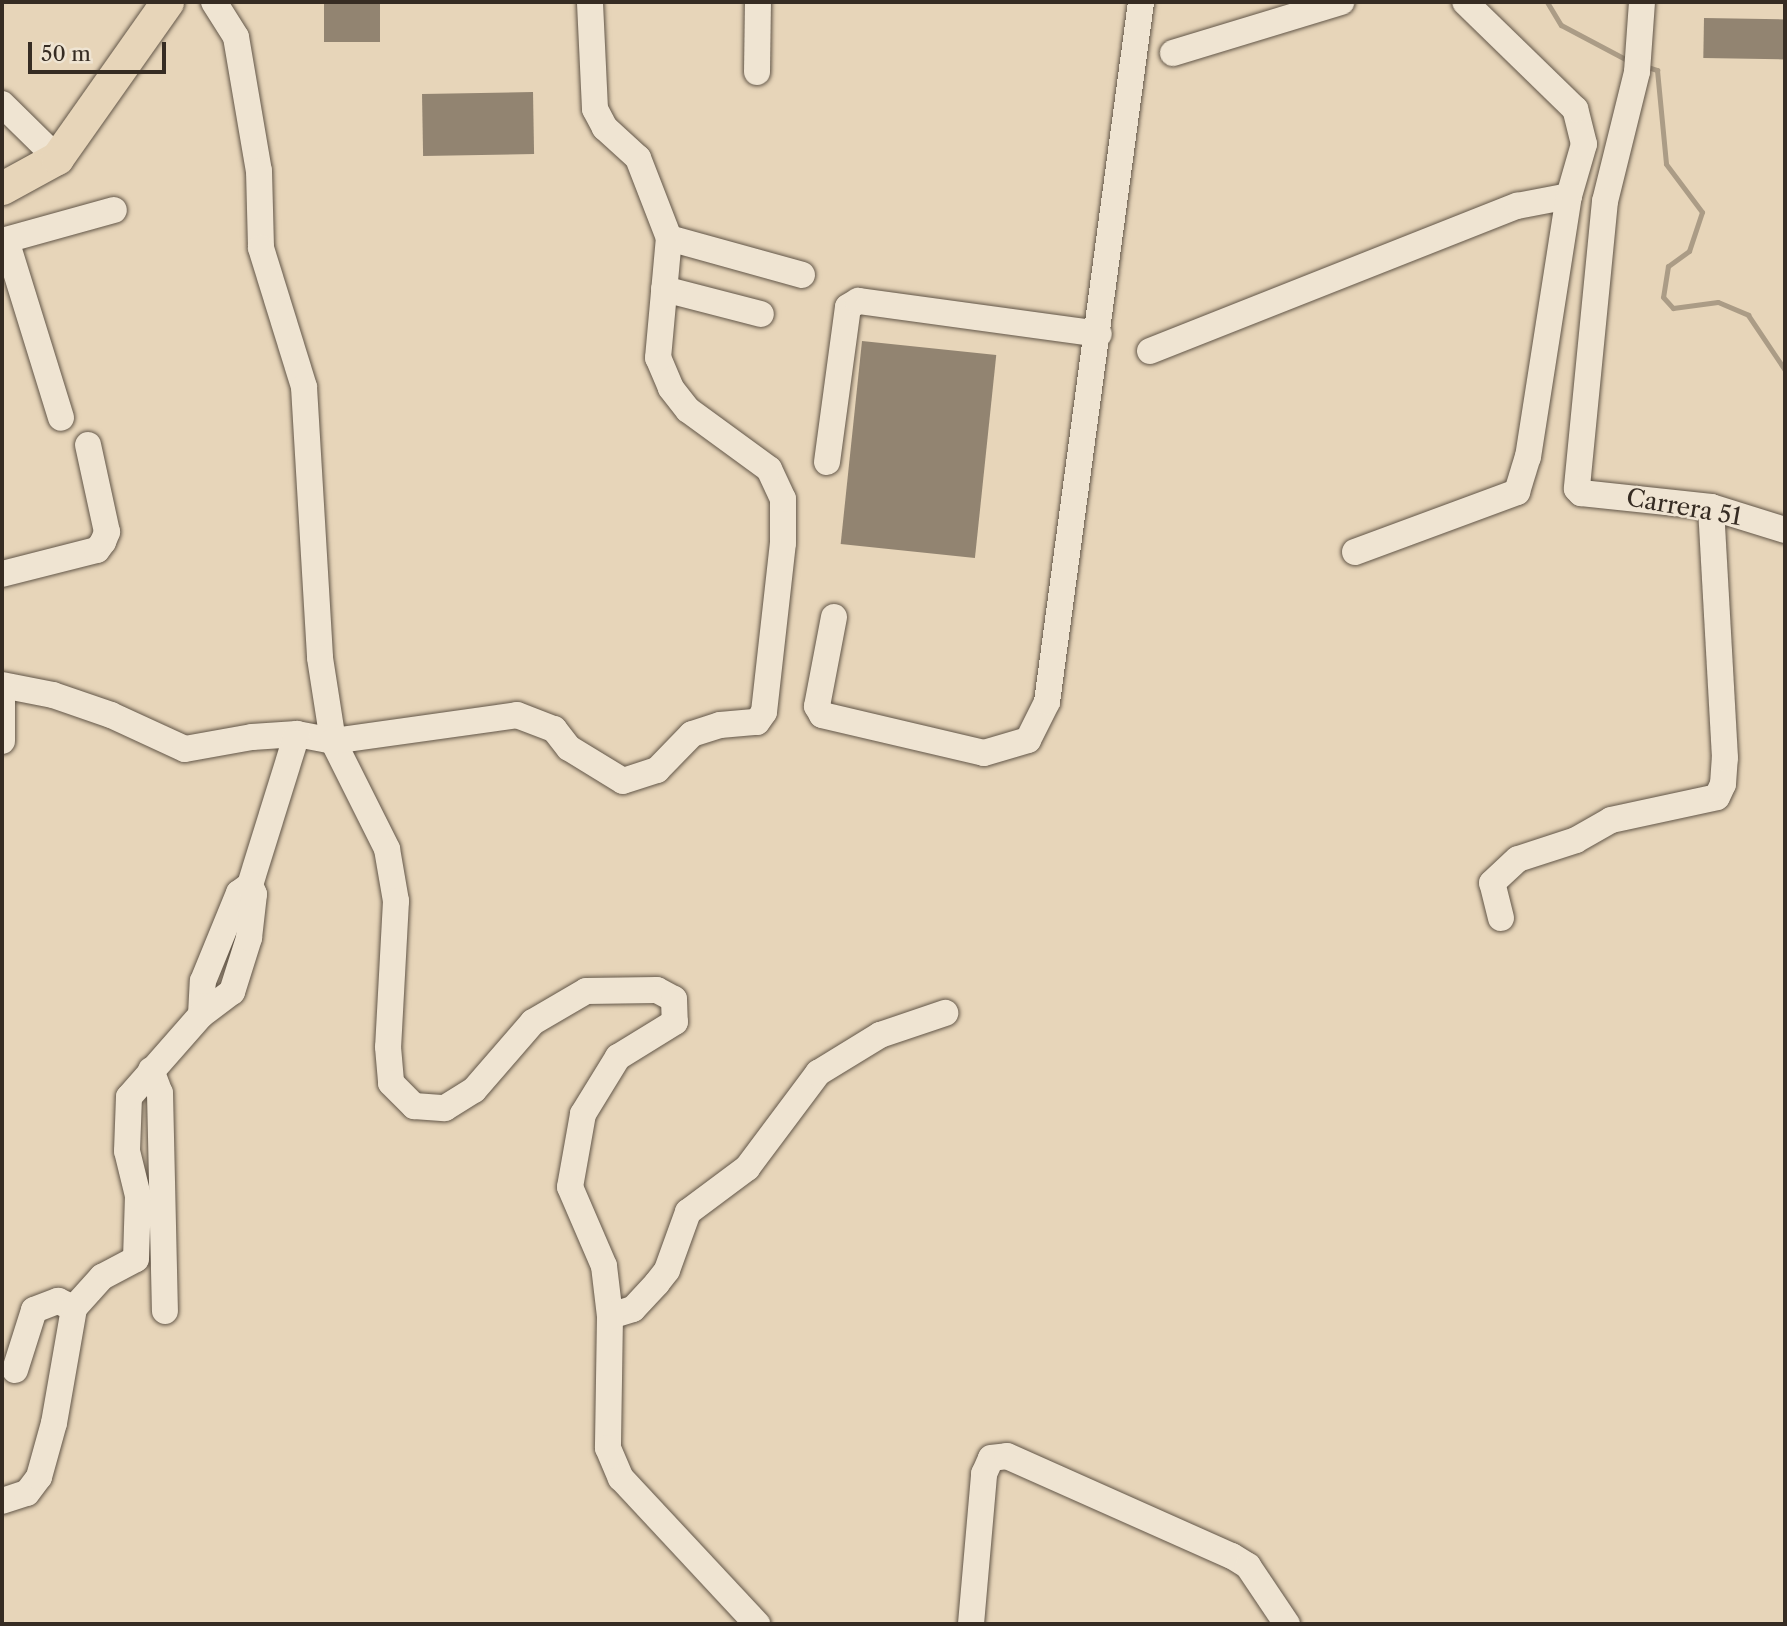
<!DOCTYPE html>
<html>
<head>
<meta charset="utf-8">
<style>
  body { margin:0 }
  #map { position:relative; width:1787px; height:1626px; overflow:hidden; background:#e7d5b9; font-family:"Libre Caslon Text",serif }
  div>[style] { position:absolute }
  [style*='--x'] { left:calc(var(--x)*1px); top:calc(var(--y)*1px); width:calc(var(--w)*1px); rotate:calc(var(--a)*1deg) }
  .stream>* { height:5px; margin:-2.5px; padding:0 2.5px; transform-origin:2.5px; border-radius:2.5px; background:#ab9c86 }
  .building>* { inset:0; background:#928471; transform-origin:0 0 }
  .roads { filter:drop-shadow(0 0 2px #625648) drop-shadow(0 0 2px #625648) }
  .minor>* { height:26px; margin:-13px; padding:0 13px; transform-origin:13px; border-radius:13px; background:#efe4d2 }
  .major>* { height:33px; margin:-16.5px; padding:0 16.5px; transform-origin:16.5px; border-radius:16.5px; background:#e7d5b9 }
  span { translate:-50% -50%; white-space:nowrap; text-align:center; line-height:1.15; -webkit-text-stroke:5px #efe4d2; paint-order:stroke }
  .street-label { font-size:24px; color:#362c23 }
  .frame { position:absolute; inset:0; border:4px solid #362c23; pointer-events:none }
  .scale { position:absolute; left:28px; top:42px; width:138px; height:32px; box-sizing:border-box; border:4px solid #362c23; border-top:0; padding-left:9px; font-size:21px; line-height:24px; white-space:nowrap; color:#362c23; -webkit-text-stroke:5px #efe4d2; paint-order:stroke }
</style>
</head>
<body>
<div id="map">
  <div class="stream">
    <i style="--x:1547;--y:2;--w:27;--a:59"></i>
    <i style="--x:1561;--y:25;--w:79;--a:27.9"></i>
    <i style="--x:1644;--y:66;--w:14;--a:17"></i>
    <i style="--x:1657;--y:70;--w:94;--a:84.5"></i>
    <i style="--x:1666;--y:164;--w:60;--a:53.1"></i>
    <i style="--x:1702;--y:212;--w:41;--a:108.4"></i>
    <i style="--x:1689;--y:251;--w:26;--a:144"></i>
    <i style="--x:1668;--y:266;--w:31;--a:99"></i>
    <i style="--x:1663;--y:297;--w:15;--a:48"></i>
    <i style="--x:1673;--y:308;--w:45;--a:-7.6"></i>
    <i style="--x:1718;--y:302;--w:33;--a:23"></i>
    <i style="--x:1748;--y:315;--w:66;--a:56.1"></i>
  </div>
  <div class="building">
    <i style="left:324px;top:2px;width:56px;height:40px"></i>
    <i style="left:1704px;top:18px;width:81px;height:40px;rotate:1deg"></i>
    <i style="left:533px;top:92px;width:62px;height:111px;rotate:89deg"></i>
    <i style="left:862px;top:341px;width:135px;height:204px;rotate:6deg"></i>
  </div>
  <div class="roads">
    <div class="minor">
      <i style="--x:214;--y:2;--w:41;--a:57.8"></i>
      <i style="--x:236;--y:37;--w:136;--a:80.3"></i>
      <i style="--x:259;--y:171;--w:77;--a:88.5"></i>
      <i style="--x:261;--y:248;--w:145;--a:72.8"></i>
      <i style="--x:304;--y:387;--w:271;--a:86.6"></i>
      <i style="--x:320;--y:658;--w:84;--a:81.1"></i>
      <i style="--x:333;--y:741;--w:121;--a:63.4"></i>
      <i style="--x:387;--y:849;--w:53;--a:80.2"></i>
      <i style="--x:396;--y:901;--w:146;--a:93.1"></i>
      <i style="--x:388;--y:1047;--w:36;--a:85"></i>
      <i style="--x:391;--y:1083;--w:33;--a:45"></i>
      <i style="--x:414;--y:1106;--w:31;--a:4"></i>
      <i style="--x:445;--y:1108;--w:34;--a:-32"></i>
      <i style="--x:474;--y:1090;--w:90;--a:-49.1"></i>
      <i style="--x:533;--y:1022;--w:61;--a:-30.3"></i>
      <i style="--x:586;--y:991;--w:71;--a:-0.8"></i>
      <i style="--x:657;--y:990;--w:19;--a:28"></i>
      <i style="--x:674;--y:999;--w:23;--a:88"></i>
      <i style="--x:675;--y:1022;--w:67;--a:148.4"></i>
      <i style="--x:618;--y:1057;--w:67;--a:121.6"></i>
      <i style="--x:583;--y:1114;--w:74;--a:100.1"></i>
      <i style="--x:570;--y:1187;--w:86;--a:66.7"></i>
      <i style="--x:604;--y:1266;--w:50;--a:83.2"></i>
      <i style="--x:610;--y:1316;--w:132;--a:90.9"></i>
      <i style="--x:608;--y:1448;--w:33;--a:67"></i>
      <i style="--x:621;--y:1478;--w:200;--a:47"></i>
      <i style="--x:1642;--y:2;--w:70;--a:94.1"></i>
      <i style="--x:1637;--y:72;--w:133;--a:103.9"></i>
      <i style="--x:1605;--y:201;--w:289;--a:95.6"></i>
      <i style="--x:1577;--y:489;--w:6;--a:45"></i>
      <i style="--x:1581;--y:493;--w:131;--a:6.1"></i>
      <i style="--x:1711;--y:507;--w:77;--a:17.3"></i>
      <i style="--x:1173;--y:53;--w:176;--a:-16.9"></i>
      <i style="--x:757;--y:72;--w:70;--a:-89.2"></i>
      <i style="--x:2;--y:104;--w:77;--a:44.5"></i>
      <i style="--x:669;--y:238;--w:138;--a:15.5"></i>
      <i style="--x:6;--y:240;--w:186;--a:72.8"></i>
      <i style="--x:2;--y:241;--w:116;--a:-15.5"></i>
      <i style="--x:664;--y:289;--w:100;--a:14.5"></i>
      <i style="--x:1150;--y:351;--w:395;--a:-21.6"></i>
      <i style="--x:1517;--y:206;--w:53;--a:-10.9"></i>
      <i style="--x:827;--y:462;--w:156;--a:-82.3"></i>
      <i style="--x:848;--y:307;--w:12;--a:-31"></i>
      <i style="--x:858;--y:301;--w:243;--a:7.8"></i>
      <i style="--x:1355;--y:552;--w:173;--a:-20.3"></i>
      <i style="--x:1517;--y:492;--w:37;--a:-73"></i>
      <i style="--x:1528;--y:457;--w:264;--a:-81.1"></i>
      <i style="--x:1569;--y:196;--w:54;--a:-73.9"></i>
      <i style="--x:1584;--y:144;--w:36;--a:-104"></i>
      <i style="--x:1575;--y:109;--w:153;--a:-135.8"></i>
      <i style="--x:2;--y:574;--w:98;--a:-14.2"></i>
      <i style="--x:97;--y:550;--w:10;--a:-53"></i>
      <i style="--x:103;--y:542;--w:11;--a:-68"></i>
      <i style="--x:107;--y:532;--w:89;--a:-102.3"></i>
      <i style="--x:834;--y:617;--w:91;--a:100.8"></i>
      <i style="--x:817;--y:706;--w:10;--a:61"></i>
      <i style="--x:822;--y:715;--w:166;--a:13.2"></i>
      <i style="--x:984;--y:753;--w:46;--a:-16.5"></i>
      <i style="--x:1028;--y:740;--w:42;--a:-63.4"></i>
      <i style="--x:1047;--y:702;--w:706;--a:-82.35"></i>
      <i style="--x:2;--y:685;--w:52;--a:11.1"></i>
      <i style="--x:53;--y:695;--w:61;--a:19"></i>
      <i style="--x:111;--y:715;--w:81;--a:24.7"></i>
      <i style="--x:185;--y:749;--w:68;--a:-10.2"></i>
      <i style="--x:252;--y:737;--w:45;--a:-3.8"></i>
      <i style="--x:297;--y:734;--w:37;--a:11"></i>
      <i style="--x:333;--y:741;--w:186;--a:-8"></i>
      <i style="--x:517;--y:715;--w:40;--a:21"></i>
      <i style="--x:554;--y:729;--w:24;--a:52"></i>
      <i style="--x:569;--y:748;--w:63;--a:31.4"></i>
      <i style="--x:623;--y:781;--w:36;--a:-18"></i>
      <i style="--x:657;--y:770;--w:50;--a:-45.8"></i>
      <i style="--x:692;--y:734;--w:29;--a:-18"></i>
      <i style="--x:720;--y:725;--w:37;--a:-5"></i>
      <i style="--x:757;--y:722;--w:12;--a:-55"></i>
      <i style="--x:764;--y:712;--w:170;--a:-83.6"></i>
      <i style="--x:783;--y:543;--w:44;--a:-90"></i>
      <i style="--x:783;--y:499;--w:33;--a:-115"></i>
      <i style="--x:769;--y:469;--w:100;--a:-143.9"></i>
      <i style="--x:688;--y:410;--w:28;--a:-128"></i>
      <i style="--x:671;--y:388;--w:33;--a:-113"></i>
      <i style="--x:658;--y:358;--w:121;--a:-84.8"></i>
      <i style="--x:669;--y:238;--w:86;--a:-111.2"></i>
      <i style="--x:638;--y:158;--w:45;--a:-137.7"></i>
      <i style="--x:605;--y:128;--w:21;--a:-118"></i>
      <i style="--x:595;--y:109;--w:107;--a:-92.7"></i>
      <i style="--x:2;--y:697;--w:44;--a:90"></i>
      <i style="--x:1501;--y:918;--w:36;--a:-104"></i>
      <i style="--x:1492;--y:883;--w:35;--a:-43"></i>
      <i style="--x:1518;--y:859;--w:61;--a:-18.1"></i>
      <i style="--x:1576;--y:840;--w:40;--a:-29.7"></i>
      <i style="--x:1611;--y:820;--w:108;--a:-12.2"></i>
      <i style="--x:1717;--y:797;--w:14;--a:-65"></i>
      <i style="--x:1723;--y:784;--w:26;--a:-86"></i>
      <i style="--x:1725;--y:758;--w:251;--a:-93.2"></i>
      <i style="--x:201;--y:1015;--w:34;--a:-87"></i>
      <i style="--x:203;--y:981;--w:95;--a:-67.8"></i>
      <i style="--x:239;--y:893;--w:14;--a:-36"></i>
      <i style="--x:250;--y:885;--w:158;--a:-72.7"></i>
      <i style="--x:151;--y:1070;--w:25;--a:69"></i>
      <i style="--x:160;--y:1093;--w:218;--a:88.7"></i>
      <i style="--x:610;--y:1316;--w:24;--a:-17"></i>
      <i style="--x:633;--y:1309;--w:35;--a:-47"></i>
      <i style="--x:657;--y:1283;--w:16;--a:-52"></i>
      <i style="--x:667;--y:1270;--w:62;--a:-70.1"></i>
      <i style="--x:688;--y:1212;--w:74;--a:-36.7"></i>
      <i style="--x:747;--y:1168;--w:119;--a:-53.2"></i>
      <i style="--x:818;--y:1073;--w:73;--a:-31.5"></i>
      <i style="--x:880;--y:1035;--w:69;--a:-18.7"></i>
      <i style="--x:15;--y:1370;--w:63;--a:-72.4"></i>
      <i style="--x:34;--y:1310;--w:26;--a:-21"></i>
      <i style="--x:58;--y:1301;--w:17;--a:24"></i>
      <i style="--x:2;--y:1501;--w:26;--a:-18"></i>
      <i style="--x:27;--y:1493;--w:20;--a:-53"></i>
      <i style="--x:39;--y:1477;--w:56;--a:-74.5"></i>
      <i style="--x:54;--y:1423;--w:117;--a:-80.1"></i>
      <i style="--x:74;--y:1308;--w:42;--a:-47.9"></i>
      <i style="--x:102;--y:1277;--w:38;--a:-28"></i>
      <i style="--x:136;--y:1259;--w:63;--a:-88.2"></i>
      <i style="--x:138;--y:1196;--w:46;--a:-103.7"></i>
      <i style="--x:127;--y:1151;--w:54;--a:-87.9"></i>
      <i style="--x:129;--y:1097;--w:109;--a:-48.7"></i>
      <i style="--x:201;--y:1015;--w:39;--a:-37"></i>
      <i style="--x:232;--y:992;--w:57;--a:-72.5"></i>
      <i style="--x:249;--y:938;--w:44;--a:-83.5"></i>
      <i style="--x:254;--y:894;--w:10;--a:-114"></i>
      <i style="--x:971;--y:1624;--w:151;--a:-85"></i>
      <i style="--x:984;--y:1474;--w:17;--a:-66"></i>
      <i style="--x:991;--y:1458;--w:16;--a:-7"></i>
      <i style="--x:1007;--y:1456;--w:246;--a:24"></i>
      <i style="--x:1232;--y:1556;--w:19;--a:32"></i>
      <i style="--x:1248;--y:1566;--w:70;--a:56.1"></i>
    </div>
    <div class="major">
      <i style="--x:2;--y:188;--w:63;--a:-28.6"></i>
      <i style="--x:57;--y:158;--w:191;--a:-54.8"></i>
    </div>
  </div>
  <div class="street-label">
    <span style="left:1684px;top:507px;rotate:10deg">Carrera 51</span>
  </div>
  <div class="frame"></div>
  <div class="scale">50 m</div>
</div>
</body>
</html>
